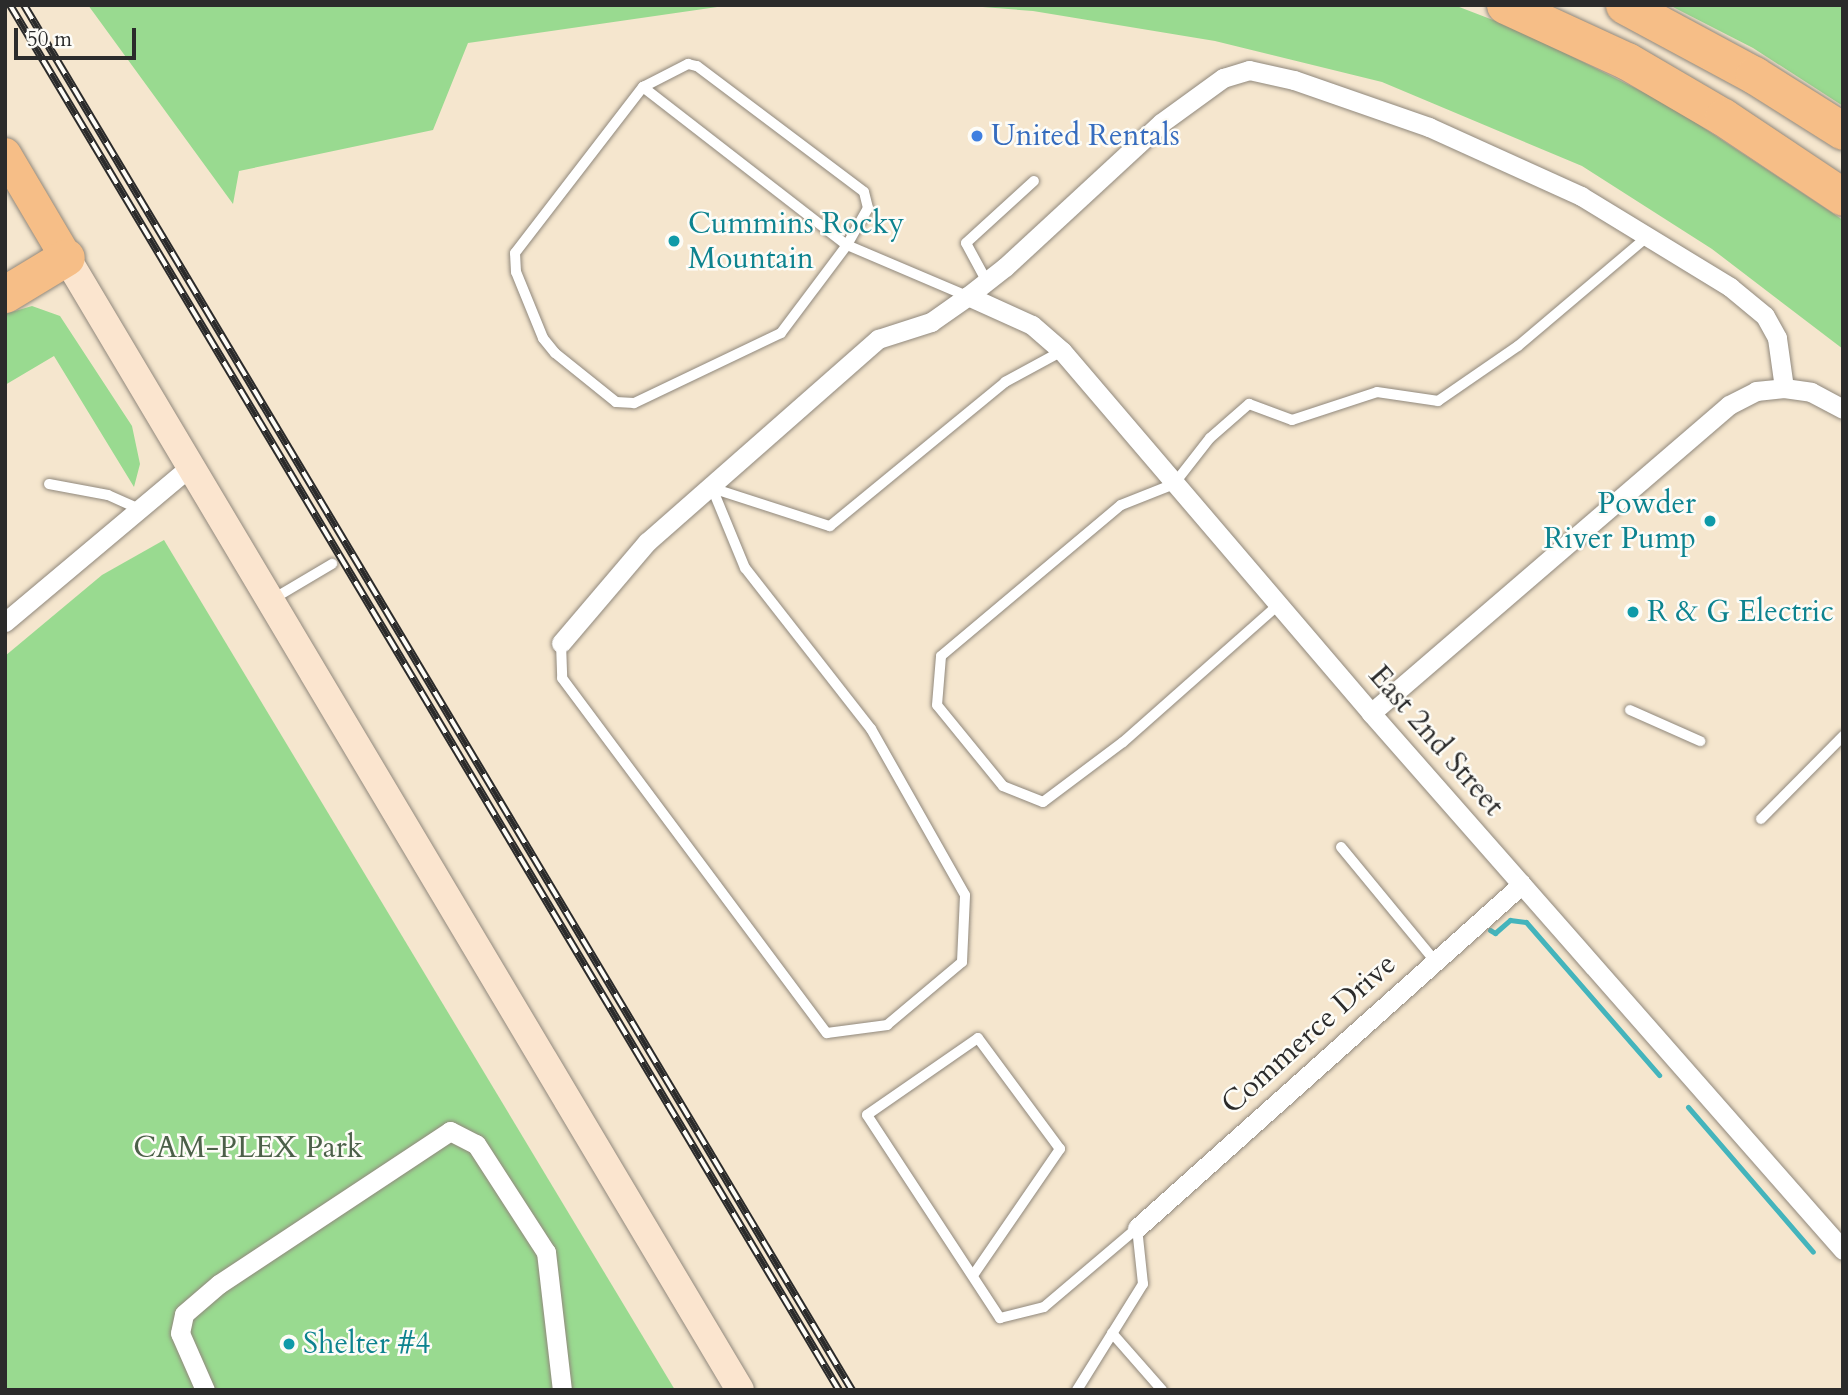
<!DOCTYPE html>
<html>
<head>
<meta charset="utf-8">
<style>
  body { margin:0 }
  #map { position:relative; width:1848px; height:1395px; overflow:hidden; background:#f5e6ce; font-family:Cardo,serif }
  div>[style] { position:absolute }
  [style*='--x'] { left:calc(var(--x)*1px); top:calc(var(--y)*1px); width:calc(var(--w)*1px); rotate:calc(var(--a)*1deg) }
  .green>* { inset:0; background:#99da90 }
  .stream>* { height:5px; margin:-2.5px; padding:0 2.5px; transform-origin:2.5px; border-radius:2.5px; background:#44b4bc }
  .roads { filter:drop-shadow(0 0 2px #90887c) drop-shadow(0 0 2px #90887c) }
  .service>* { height:10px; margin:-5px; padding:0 5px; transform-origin:5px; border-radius:5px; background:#fff }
  .minor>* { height:19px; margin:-9.5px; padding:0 9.5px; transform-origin:9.5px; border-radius:9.5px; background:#fff }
  .secondary>* { height:28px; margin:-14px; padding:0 14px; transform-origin:14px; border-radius:14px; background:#fbe5cf }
  .primary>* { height:32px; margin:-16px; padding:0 16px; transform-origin:16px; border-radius:16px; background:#f6be87 }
  .motorway>* { height:37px; margin:-18.5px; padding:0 18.5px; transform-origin:18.5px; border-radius:18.5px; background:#f6be87 }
  .rail>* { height:8px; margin-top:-4px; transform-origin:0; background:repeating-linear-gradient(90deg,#fdfcf7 0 16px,#2b2b2b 0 32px); box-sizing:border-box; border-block:2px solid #2b2b2b }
  .dots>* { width:19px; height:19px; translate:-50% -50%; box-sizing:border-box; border:4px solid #fdfcf7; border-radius:50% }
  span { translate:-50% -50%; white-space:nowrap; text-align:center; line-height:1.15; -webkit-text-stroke:5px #fdfcf7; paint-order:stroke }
  .shop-label { font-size:30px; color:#366cbe }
  .left { translate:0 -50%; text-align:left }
  .culture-label { font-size:30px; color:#0d838f }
  .right { translate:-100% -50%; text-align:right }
  .street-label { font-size:30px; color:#2b2b2b }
  .park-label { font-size:30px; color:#4c6049 }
  .frame { position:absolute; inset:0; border:7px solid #2b2b2b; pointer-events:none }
  .scale { position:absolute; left:14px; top:28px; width:122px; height:32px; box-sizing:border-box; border:4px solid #2b2b2b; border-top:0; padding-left:9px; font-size:21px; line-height:24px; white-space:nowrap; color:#2b2b2b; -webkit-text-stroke:5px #fdfcf7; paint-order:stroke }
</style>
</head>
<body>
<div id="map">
  <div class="green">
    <i style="clip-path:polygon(88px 5px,731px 5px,468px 43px,433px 130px,239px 171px,233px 204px)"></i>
    <i style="clip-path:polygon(957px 5px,1454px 5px,1519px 30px,1669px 105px,1843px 220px,1843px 349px,1712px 249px,1582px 166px,1382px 82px,1215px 41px,1033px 11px)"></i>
    <i style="clip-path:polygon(1669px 5px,1843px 5px,1843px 106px,1753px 48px)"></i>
    <i style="clip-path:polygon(32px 306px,60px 316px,132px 426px,140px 464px,134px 487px,54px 356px,5px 385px,5px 314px)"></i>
    <i style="clip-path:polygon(164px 540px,675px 1390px,5px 1390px,5px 656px,102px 575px)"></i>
  </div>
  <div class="stream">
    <i style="--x:1490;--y:930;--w:6;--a:31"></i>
    <i style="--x:1495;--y:933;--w:20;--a:-41"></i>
    <i style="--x:1510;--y:920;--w:16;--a:7"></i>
    <i style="--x:1526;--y:922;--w:203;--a:49"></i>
    <i style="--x:1688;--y:1107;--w:191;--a:49.2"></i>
  </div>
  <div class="roads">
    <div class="service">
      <i style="--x:643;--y:87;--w:258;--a:37.8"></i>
      <i style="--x:847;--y:245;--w:110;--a:126.9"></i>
      <i style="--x:781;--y:333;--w:163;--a:154.5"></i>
      <i style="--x:634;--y:403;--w:18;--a:-177"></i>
      <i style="--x:616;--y:402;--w:78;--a:-141.2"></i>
      <i style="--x:555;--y:353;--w:19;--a:-129"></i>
      <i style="--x:543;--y:338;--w:71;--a:-112.2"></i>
      <i style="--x:516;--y:272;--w:19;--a:-93"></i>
      <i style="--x:515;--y:253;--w:210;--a:-52.4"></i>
      <i style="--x:643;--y:87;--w:51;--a:-27.1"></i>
      <i style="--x:688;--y:64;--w:9;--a:13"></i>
      <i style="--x:697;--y:66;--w:209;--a:37"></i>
      <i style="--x:864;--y:192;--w:16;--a:76"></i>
      <i style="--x:868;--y:208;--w:43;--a:119.6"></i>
      <i style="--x:847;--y:245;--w:130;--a:23"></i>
      <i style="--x:986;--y:280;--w:42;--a:-118.4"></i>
      <i style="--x:966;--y:243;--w:92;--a:-42.4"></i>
      <i style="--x:49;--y:484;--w:60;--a:10.6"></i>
      <i style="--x:108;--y:495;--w:34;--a:24"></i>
      <i style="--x:712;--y:488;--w:124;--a:17.9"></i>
      <i style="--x:830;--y:526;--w:227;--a:-39.4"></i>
      <i style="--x:1005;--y:382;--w:65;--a:-28.5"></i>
      <i style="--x:273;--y:599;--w:69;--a:-30.7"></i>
      <i style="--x:1278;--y:605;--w:207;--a:138.5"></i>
      <i style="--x:1123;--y:742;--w:100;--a:143.1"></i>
      <i style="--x:1043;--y:802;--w:43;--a:-158.2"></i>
      <i style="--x:1003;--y:786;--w:104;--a:-129.2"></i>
      <i style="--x:937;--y:705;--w:49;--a:-85.3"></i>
      <i style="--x:941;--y:656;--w:235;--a:-40"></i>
      <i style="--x:1121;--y:505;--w:57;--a:-21.6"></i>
      <i style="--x:1174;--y:484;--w:58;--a:-52"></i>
      <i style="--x:1210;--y:438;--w:52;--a:-41.1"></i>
      <i style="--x:1249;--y:404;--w:46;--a:20.4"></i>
      <i style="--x:1292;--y:420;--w:89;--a:-18.2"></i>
      <i style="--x:1377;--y:392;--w:62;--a:8.4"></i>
      <i style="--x:1438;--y:401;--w:97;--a:-34.5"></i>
      <i style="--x:1518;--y:346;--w:170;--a:-40.2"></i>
      <i style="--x:561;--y:643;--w:35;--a:88"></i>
      <i style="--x:562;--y:678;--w:443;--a:53.3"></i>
      <i style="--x:827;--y:1033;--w:61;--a:-7.6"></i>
      <i style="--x:887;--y:1025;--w:98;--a:-40"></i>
      <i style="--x:962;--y:962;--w:67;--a:-87.4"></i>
      <i style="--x:965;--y:895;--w:191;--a:-119.5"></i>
      <i style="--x:871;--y:729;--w:204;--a:-128"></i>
      <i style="--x:745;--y:568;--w:87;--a:-112.4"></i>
      <i style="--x:1630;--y:710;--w:77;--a:23.9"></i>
      <i style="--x:1761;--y:819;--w:117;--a:-45.3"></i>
      <i style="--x:1341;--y:847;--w:148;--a:50.5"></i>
      <i style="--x:974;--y:1274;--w:152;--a:-55.5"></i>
      <i style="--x:1060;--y:1149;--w:138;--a:-126.5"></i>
      <i style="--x:978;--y:1038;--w:135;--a:145.3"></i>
      <i style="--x:867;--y:1115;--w:243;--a:56.8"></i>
      <i style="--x:1000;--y:1318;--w:45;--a:-14"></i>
      <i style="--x:1044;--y:1307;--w:122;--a:-40.3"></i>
      <i style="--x:1112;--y:1333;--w:76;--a:48.7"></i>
      <i style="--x:1077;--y:1390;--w:125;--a:-58.1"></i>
      <i style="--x:1143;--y:1284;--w:56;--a:-96.1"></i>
    </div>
    <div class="minor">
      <i style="--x:968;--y:296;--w:70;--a:24.4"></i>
      <i style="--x:1032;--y:325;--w:40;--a:41"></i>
      <i style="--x:1062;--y:351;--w:476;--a:49.5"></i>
      <i style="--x:1371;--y:713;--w:715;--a:48.69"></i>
      <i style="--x:5;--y:622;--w:243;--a:-40"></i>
      <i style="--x:561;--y:643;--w:133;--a:-49.6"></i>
      <i style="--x:647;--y:542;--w:308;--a:-41.3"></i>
      <i style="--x:878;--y:339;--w:56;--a:-17.8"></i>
      <i style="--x:931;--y:322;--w:45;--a:-35.1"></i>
      <i style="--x:968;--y:296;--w:47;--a:-38.1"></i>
      <i style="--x:1005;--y:267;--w:212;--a:-42.7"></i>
      <i style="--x:1161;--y:123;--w:77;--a:-36"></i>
      <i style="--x:1223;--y:78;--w:27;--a:-17"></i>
      <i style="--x:1249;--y:70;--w:46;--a:12.5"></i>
      <i style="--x:1294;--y:80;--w:143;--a:19.2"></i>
      <i style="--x:1429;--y:127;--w:167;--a:24.4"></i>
      <i style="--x:1581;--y:196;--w:175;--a:31.4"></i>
      <i style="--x:1730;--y:287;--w:45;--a:39.6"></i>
      <i style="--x:1765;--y:316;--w:25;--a:61"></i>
      <i style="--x:1777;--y:338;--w:50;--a:82"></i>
      <i style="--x:1371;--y:713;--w:472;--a:-40.7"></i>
      <i style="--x:1729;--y:405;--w:30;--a:-27"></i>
      <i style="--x:1756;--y:391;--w:28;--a:-6"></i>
      <i style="--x:1784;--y:388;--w:27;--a:8"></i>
      <i style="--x:1811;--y:392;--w:36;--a:28"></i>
      <i style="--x:1137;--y:1228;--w:516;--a:-41.78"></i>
      <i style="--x:205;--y:1390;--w:62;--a:-113.7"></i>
      <i style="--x:180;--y:1333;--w:19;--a:-78"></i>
      <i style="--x:184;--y:1314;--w:46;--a:-40.6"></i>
      <i style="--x:219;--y:1284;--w:277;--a:-33.5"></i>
      <i style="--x:450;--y:1131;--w:29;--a:27"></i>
      <i style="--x:476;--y:1144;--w:129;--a:57.1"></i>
      <i style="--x:546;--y:1252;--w:139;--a:83.4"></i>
    </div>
    <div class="secondary">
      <i style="--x:66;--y:257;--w:1318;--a:59.25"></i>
    </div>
    <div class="primary">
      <i style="--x:5;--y:154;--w:120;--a:59.4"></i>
    </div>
    <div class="motorway">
      <i style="--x:1505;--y:5;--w:134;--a:24.7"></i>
      <i style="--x:1627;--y:61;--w:111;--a:30.3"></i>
      <i style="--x:1723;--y:117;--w:144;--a:33.7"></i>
      <i style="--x:1624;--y:5;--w:148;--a:28.3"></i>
      <i style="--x:1754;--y:75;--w:105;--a:32.2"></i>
      <i style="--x:5;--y:294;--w:71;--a:-31.2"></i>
    </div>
  </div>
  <div class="rail">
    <i style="--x:10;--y:5;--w:1614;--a:59.1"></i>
    <i style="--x:24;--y:5;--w:1614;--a:59.13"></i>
  </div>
  <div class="dots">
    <i style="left:977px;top:136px;background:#3f7fe0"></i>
    <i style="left:674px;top:241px;background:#0f9aa8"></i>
    <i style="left:1710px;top:521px;background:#0f9aa8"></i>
    <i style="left:1633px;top:612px;background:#0f9aa8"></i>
    <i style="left:289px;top:1344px;background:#0f9aa8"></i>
  </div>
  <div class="shop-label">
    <span class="left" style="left:991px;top:136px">United Rentals</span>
  </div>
  <div class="culture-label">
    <span class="left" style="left:688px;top:241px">Cummins Rocky<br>Mountain</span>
    <span class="right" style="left:1696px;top:521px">Powder<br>River Pump</span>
    <span class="left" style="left:1647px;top:612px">R &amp; G Electric</span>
    <span class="left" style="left:303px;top:1344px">Shelter #4</span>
  </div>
  <div class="street-label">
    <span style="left:1436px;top:741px;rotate:49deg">East 2nd Street</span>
    <span style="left:1309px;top:1034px;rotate:-42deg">Commerce Drive</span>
  </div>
  <div class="park-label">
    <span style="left:248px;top:1148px">CAM-PLEX Park</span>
  </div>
  <div class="frame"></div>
  <div class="scale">50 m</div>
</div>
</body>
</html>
